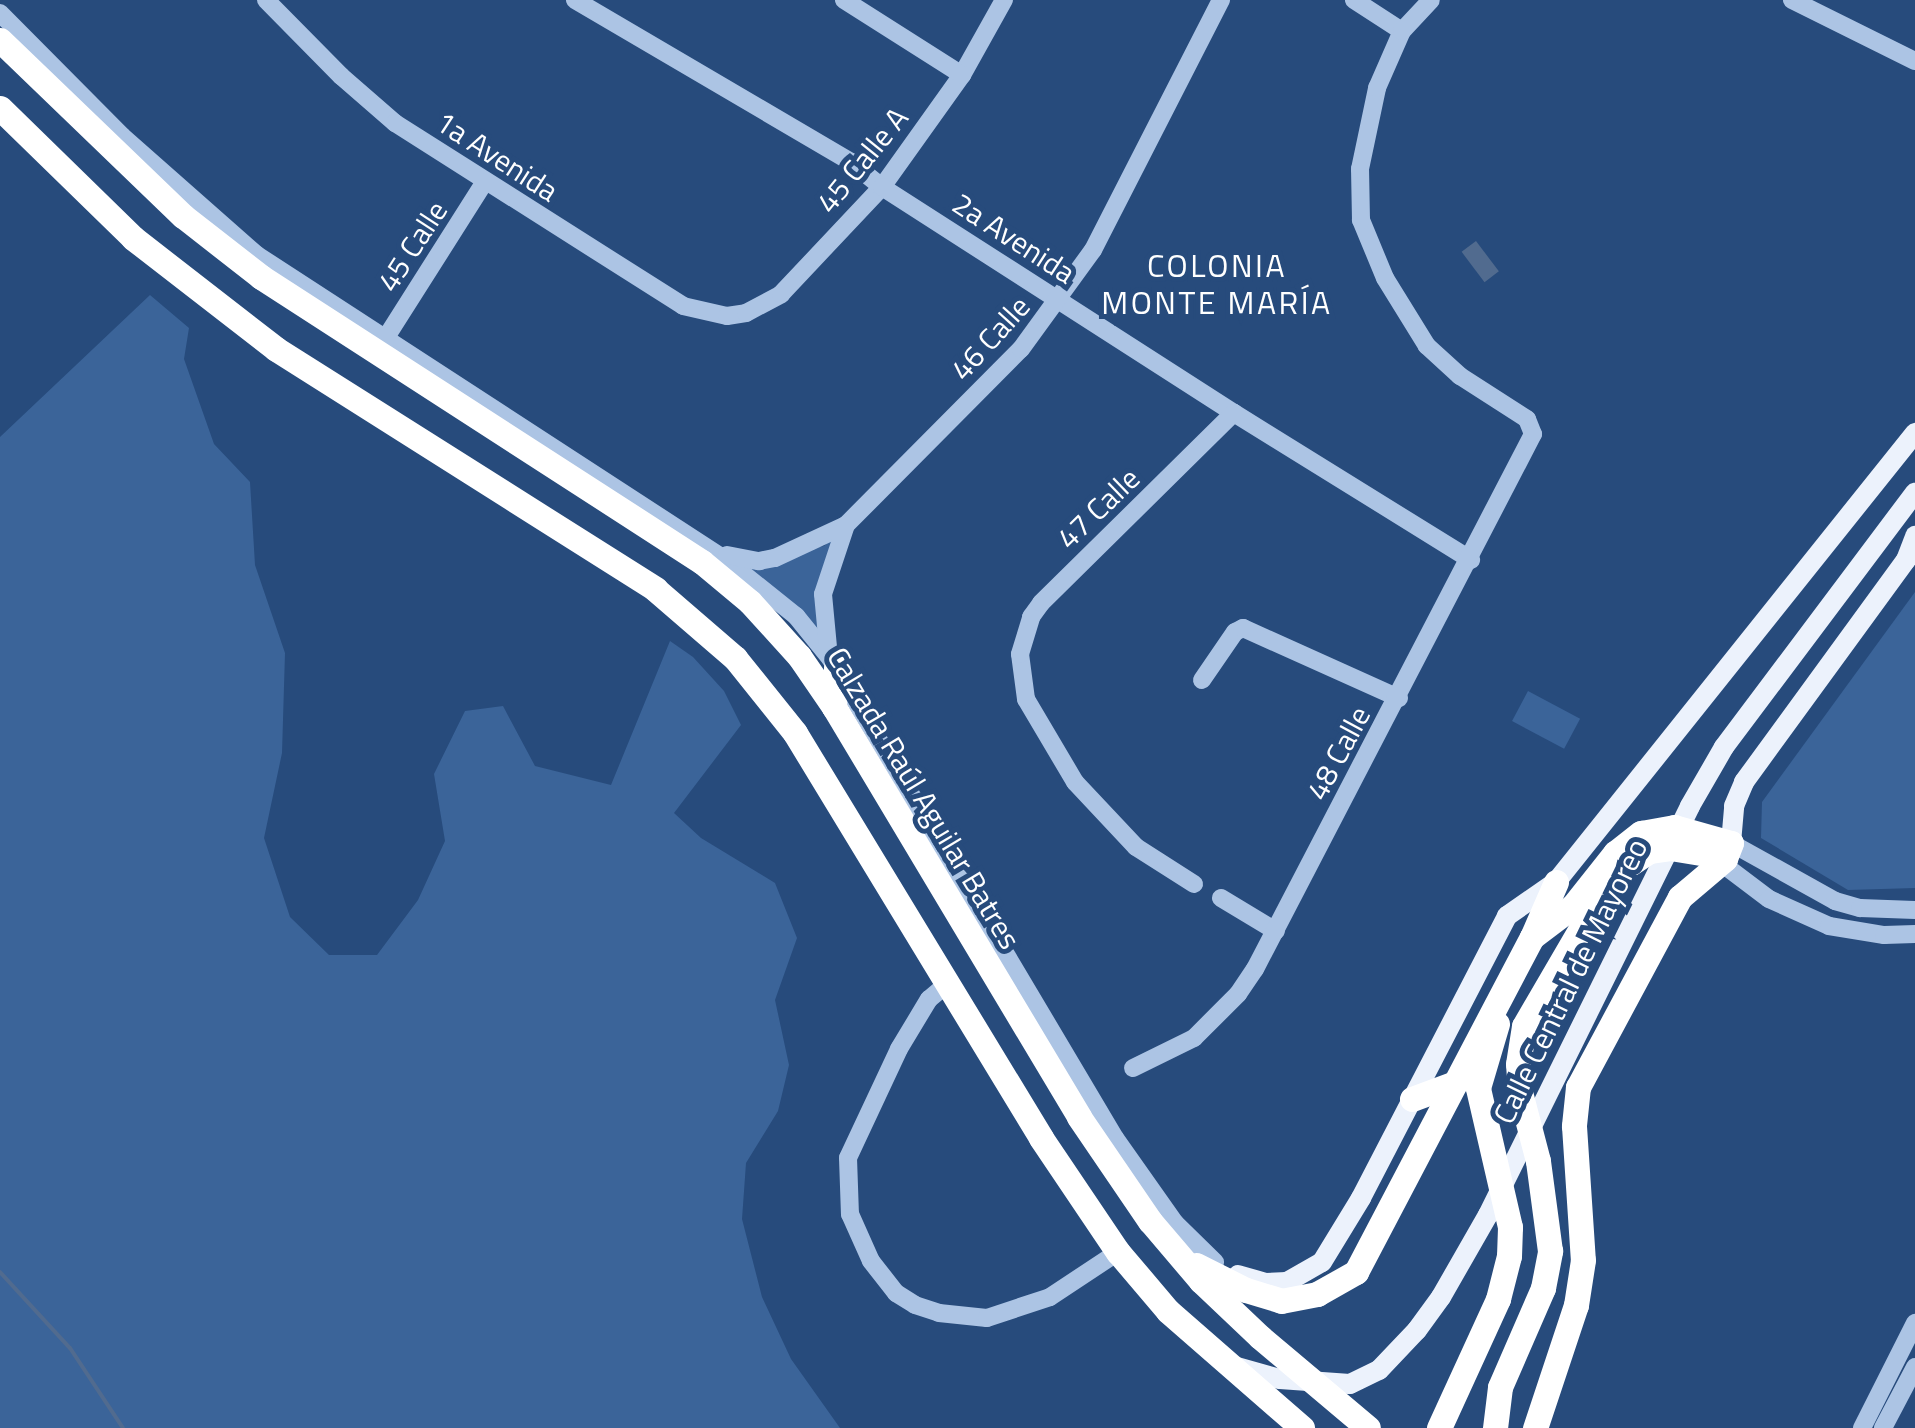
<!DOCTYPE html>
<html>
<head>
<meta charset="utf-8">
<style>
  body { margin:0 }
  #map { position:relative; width:1915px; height:1428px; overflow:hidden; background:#274b7c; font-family:"Titillium Web",sans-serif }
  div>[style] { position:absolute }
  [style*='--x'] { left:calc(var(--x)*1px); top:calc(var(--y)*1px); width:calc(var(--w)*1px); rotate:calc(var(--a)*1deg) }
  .green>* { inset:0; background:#3b6499; transform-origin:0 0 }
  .water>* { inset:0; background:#516b8f; transform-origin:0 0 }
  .stream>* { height:4px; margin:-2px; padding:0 2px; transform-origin:2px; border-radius:2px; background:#516b8f }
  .minor>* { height:18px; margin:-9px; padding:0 9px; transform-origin:9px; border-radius:9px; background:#acc4e4 }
  .major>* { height:20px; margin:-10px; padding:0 10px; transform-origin:10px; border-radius:10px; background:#ecf2fc }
  .highway>* { height:25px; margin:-12.5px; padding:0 12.5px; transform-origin:12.5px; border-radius:12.5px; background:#fff }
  span { translate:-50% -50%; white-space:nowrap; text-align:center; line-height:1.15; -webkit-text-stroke:10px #274b7c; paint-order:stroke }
  .street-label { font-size:30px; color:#fff }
  .neighbourhood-label { font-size:32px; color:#fff; letter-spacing:2.5px }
</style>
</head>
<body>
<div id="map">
  <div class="green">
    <i style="clip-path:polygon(150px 295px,189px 328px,184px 359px,214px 444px,250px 482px,255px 565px,285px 653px,282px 753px,264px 838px,290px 917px,329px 955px,377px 955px,418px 900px,445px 841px,434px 774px,465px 711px,503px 706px,535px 766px,611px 785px,670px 641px,693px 657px,724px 691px,741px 725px,674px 813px,701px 838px,775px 883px,797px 938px,775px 1000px,789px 1065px,778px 1111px,746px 1163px,742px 1219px,762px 1297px,791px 1359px,840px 1428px,0 1428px,0 437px)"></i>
    <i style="clip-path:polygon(846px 525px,821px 634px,740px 562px,824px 546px)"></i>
    <i style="clip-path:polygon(1915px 592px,1915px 888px,1848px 890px,1761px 838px,1762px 802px)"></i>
    <i style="left:1528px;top:691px;width:59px;height:34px;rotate:28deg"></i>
  </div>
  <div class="water">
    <i style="left:1476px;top:241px;width:38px;height:18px;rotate:53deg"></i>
  </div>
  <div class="stream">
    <i style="--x:0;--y:1272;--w:103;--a:47.4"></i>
    <i style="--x:70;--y:1348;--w:96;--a:56.5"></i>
  </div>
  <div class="minor">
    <i style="--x:266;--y:0;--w:107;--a:45.4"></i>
    <i style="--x:341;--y:76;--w:72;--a:41"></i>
    <i style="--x:395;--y:123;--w:341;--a:32.4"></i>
    <i style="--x:683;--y:306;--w:45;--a:12.8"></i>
    <i style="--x:727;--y:316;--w:19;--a:-9"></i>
    <i style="--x:746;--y:313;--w:40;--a:-28"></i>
    <i style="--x:781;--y:294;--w:147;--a:-46.7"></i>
    <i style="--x:882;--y:187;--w:138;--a:-54.5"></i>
    <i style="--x:962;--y:75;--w:86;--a:-60.8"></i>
    <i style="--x:575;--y:0;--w:320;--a:30.4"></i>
    <i style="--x:851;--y:162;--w:40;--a:39"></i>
    <i style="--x:882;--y:187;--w:418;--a:32.7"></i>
    <i style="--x:1234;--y:413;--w:279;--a:31.8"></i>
    <i style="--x:844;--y:0;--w:140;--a:32.4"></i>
    <i style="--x:1354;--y:0;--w:57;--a:32.9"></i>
    <i style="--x:1792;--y:0;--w:137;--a:26.4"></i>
    <i style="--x:0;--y:13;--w:173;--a:45.2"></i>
    <i style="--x:122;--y:136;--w:180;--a:41.4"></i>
    <i style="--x:257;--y:255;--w:559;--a:33.04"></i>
    <i style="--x:726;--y:560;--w:90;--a:38.7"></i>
    <i style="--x:796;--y:616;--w:54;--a:51"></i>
    <i style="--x:830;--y:658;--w:558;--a:59.3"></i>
    <i style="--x:1115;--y:1138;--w:104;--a:54.8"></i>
    <i style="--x:1175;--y:1223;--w:56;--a:44.3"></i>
    <i style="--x:385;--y:339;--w:185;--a:-57.6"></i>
    <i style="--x:727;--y:555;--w:33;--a:11"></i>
    <i style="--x:759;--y:561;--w:16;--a:-11"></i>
    <i style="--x:775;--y:558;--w:78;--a:-24.9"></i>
    <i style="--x:846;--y:525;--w:248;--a:-45.2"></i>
    <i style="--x:1021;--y:349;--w:122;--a:-54"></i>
    <i style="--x:1093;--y:250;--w:281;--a:-62.9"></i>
    <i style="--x:828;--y:647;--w:53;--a:-95.4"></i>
    <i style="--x:823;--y:594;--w:73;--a:-71.6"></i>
    <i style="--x:1202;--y:680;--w:58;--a:-55.5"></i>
    <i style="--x:1235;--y:632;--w:9;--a:-27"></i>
    <i style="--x:1243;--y:628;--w:171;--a:24.2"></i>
    <i style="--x:1731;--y:843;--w:119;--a:29.1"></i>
    <i style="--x:1835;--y:901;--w:26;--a:16"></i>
    <i style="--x:1860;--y:908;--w:55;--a:2.1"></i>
    <i style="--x:1720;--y:862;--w:61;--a:37.1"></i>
    <i style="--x:1769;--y:899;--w:66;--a:24.2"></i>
    <i style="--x:1829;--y:926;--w:56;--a:9.3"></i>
    <i style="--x:1884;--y:935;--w:31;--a:-2"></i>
    <i style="--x:1194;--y:884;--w:69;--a:-147.5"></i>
    <i style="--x:1136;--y:847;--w:89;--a:-133.2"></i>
    <i style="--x:1075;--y:782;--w:96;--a:-120.6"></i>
    <i style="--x:1026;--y:699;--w:45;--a:-97.6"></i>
    <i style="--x:1020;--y:654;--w:39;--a:-73"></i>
    <i style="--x:1031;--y:617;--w:17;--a:-54"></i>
    <i style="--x:1041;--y:603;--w:271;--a:-44.6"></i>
    <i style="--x:1221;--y:898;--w:64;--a:31"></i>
    <i style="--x:947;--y:984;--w:23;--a:140"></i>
    <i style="--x:929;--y:999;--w:58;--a:121"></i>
    <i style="--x:899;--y:1049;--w:120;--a:115.1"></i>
    <i style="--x:848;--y:1158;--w:56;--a:88"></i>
    <i style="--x:850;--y:1214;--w:51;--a:65.9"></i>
    <i style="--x:871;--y:1261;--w:41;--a:52"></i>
    <i style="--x:896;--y:1293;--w:22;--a:32"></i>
    <i style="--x:915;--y:1305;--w:25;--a:18"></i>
    <i style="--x:939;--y:1313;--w:48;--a:5.9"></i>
    <i style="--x:987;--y:1318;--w:66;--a:-18.4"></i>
    <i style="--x:1050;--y:1297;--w:82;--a:-33.5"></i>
    <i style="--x:1133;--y:1068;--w:68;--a:-26.2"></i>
    <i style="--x:1194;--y:1038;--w:62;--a:-45"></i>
    <i style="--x:1238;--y:994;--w:30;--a:-56"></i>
    <i style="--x:1255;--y:969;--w:603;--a:-62.54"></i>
    <i style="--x:1533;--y:434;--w:16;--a:-112"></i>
    <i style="--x:1527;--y:419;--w:80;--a:-147.3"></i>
    <i style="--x:1460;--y:376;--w:45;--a:-137.7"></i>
    <i style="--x:1427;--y:346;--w:80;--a:-121.7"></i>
    <i style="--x:1385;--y:278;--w:63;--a:-112.5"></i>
    <i style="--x:1361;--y:220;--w:51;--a:-91.1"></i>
    <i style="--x:1360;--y:169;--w:83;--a:-78.1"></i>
    <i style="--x:1377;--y:88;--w:62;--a:-66.3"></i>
    <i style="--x:1402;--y:31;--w:42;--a:-46.9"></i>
    <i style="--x:1862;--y:1428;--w:118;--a:-63.2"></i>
    <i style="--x:1883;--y:1428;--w:69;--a:-62.3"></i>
  </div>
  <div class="major">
    <i style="--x:1731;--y:843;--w:37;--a:-85"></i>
    <i style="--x:1734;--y:806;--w:26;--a:-67"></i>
    <i style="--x:1744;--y:782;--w:275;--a:-53.9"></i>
    <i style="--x:1906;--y:560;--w:26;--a:-69"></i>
    <i style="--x:1238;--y:1275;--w:29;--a:16"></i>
    <i style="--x:1266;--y:1283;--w:21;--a:-3"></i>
    <i style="--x:1287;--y:1282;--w:40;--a:-29.7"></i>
    <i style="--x:1322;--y:1262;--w:75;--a:-58.6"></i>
    <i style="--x:1361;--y:1198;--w:318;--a:-62.6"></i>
    <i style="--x:1507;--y:916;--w:60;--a:-34.8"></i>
    <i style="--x:1556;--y:882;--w:575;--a:-51.36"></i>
    <i style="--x:1233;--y:1366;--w:49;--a:15.5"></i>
    <i style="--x:1280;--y:1379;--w:70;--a:4.1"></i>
    <i style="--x:1350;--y:1384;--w:32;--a:-26"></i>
    <i style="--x:1379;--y:1370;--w:55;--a:-46.5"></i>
    <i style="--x:1417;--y:1330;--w:41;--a:-54"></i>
    <i style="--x:1441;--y:1297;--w:95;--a:-60.2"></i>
    <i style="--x:1488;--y:1215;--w:456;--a:-63.7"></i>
    <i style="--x:1690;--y:806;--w:68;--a:-60"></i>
    <i style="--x:1724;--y:747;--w:318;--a:-53.1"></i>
  </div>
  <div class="highway">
    <i style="--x:0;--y:40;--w:254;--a:43.9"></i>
    <i style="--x:183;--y:216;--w:99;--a:38"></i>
    <i style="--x:261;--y:277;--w:525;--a:32.87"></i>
    <i style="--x:702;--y:562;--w:62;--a:39.8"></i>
    <i style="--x:750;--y:602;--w:73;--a:47.8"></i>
    <i style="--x:799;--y:656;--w:62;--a:55.5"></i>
    <i style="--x:834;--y:707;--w:478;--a:59.1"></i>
    <i style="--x:1079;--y:1117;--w:126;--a:55.7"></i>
    <i style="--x:1150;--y:1221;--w:79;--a:49.6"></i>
    <i style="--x:1201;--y:1281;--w:81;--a:43.5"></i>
    <i style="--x:1260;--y:1337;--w:141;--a:40.1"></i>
    <i style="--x:0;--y:108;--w:186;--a:44.3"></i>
    <i style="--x:133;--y:238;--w:181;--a:37.8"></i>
    <i style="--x:276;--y:349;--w:449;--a:32.3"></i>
    <i style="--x:655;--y:589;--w:106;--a:40.8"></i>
    <i style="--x:735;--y:658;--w:96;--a:51.3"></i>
    <i style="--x:795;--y:733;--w:474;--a:58.7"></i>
    <i style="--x:1041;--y:1138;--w:138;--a:56"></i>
    <i style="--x:1118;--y:1252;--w:77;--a:49.7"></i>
    <i style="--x:1168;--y:1311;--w:178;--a:41.1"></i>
    <i style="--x:834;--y:707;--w:40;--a:-87.1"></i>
    <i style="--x:1532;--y:937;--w:51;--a:-37.1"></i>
    <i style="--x:1573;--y:906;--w:68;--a:-51.6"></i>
    <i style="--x:1615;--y:853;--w:33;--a:-38"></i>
    <i style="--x:1641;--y:833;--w:34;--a:-10"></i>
    <i style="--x:1674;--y:827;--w:59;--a:15.7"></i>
    <i style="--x:1731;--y:843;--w:17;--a:111"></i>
    <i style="--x:1725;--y:859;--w:59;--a:139.8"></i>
    <i style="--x:1680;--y:897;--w:216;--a:118.2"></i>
    <i style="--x:1578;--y:1087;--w:39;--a:96"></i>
    <i style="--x:1574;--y:1126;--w:134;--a:86.2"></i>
    <i style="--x:1583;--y:1260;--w:46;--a:98.8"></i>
    <i style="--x:1576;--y:1305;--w:130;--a:108.4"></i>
    <i style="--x:1412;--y:1099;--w:46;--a:-20.4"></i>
    <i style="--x:1196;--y:1265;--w:56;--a:26.6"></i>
    <i style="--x:1246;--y:1290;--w:37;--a:17"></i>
    <i style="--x:1281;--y:1301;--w:37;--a:-11"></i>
    <i style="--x:1317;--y:1294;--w:45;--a:-29.4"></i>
    <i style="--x:1356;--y:1272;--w:378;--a:-62.3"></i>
    <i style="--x:1532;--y:937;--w:60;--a:-66.4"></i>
    <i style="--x:1439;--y:1428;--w:142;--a:-65.4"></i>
    <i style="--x:1498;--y:1299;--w:44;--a:-75.7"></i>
    <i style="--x:1509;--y:1256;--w:29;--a:-88"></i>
    <i style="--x:1510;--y:1227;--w:143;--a:-103"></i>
    <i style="--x:1478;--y:1088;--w:67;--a:-73.5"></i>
    <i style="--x:1495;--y:1428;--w:41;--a:-83"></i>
    <i style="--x:1500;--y:1387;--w:108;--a:-66.5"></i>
    <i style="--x:1543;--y:1288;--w:38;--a:-79"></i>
    <i style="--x:1550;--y:1251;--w:91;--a:-97.6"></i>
    <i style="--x:1538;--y:1161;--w:71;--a:-104.6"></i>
    <i style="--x:1520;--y:1092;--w:28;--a:-94"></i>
    <i style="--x:1518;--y:1064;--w:38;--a:-81"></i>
    <i style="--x:1524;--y:1026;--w:121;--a:-59.8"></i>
    <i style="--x:1585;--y:921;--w:69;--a:-52.6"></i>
    <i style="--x:1627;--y:866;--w:27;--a:-34"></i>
    <i style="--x:1649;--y:851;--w:21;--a:-8"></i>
    <i style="--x:1670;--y:848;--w:37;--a:9"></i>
    <i style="--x:1707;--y:854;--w:15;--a:32"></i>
  </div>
  <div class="street-label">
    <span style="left:497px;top:156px;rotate:33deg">1a Avenida</span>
    <span style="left:862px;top:160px;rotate:-51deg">45 Calle A</span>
    <span style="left:1014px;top:238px;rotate:33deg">2a Avenida</span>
    <span style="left:412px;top:246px;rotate:-57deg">45 Calle</span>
    <span style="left:990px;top:338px;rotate:-48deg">46 Calle</span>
    <span style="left:1098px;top:508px;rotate:-44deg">47 Calle</span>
    <span style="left:1338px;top:753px;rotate:-62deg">48 Calle</span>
    <span style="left:924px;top:798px;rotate:59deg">Calzada Raúl Aguilar Batres</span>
    <span style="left:1570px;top:981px;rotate:-64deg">Calle Central de Mayoreo</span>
  </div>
  <div class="neighbourhood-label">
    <span style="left:1217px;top:284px">COLONIA<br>MONTE MARÍA</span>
  </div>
</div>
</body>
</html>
